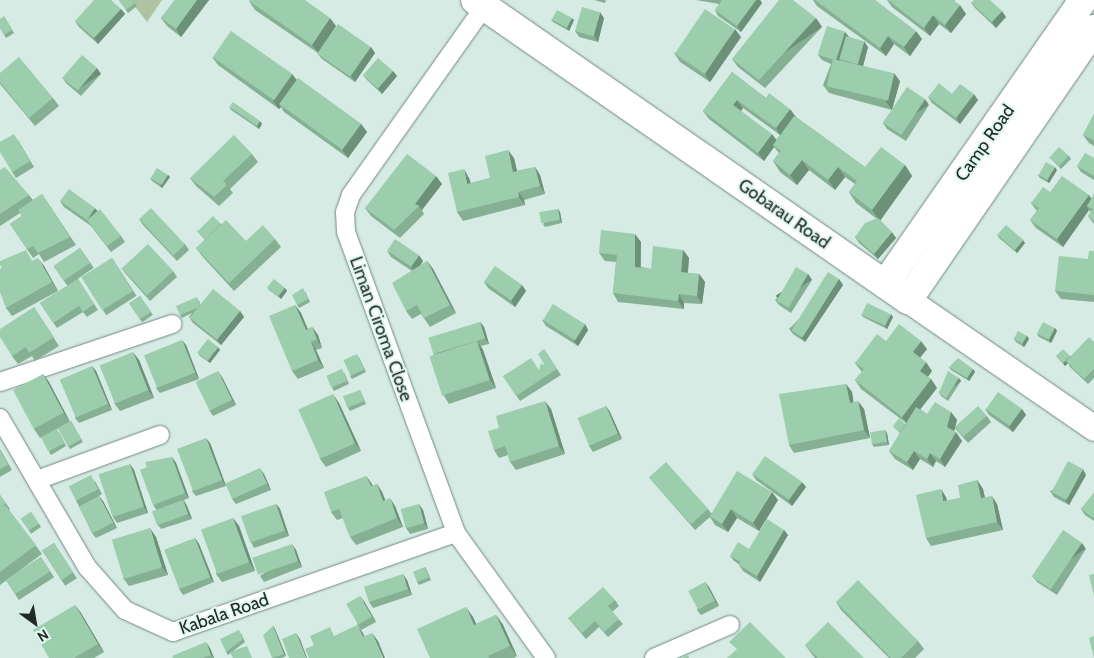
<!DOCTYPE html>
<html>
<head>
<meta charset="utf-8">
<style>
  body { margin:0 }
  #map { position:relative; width:1094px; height:658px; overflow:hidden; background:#d5ebe4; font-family:Cabin,sans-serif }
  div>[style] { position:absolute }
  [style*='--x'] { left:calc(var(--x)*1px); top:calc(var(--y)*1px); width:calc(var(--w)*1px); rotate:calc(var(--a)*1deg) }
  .green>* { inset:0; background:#afc2a2 }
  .roads { filter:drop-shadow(0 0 1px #738781) drop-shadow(0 0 1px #738781) }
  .street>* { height:18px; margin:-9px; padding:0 9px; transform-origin:9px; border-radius:9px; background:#fff }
  .secondary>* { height:25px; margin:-12.5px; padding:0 12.5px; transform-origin:12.5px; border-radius:12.5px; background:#fff }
  .primary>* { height:28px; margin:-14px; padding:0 14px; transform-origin:14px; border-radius:14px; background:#fff }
  .wall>* { inset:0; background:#86b094; transform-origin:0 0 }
  .shaded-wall>* { inset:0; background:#6d9078; transform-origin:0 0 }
  .building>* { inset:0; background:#9ccdac; transform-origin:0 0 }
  span { translate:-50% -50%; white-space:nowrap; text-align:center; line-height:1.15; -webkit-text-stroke:4px #e2f8f2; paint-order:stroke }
  .street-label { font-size:18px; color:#212927 }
  .north { position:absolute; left:10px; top:598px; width:50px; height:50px; -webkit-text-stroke:4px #e2f8f2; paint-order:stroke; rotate:148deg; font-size:14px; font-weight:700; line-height:20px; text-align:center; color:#212927 }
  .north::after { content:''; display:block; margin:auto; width:18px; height:22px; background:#212927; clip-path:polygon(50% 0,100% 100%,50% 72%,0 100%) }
</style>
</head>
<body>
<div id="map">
  <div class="green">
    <i style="clip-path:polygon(130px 0,162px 0,147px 22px)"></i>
  </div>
  <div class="roads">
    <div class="street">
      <i style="--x:489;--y:0;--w:239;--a:125.3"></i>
      <i style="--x:351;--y:195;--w:18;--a:109"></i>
      <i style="--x:345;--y:212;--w:20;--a:87"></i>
      <i style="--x:346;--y:232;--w:320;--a:69.9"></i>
      <i style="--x:456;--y:533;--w:154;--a:54.2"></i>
      <i style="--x:0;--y:382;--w:182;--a:-18.6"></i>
      <i style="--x:0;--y:418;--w:173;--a:59.7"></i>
      <i style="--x:87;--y:567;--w:57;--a:48.5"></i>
      <i style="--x:125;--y:610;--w:53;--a:24.6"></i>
      <i style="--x:173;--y:632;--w:300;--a:-19.3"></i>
      <i style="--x:37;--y:480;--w:131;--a:-20.1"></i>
      <i style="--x:654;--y:658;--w:83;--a:-23.5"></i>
    </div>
    <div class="secondary">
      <i style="--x:908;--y:300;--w:226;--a:34.5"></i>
    </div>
    <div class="primary">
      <i style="--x:475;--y:0;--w:527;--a:34.72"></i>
      <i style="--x:908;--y:300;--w:329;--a:-55.5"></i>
      <i style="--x:885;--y:284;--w:346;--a:-55.1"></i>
    </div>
  </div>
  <div class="wall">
    <i style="clip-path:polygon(119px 0,135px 3px,137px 6px,128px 13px)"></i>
    <i style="clip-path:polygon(175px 0,209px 0,181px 37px,167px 26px,161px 18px)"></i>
    <i style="clip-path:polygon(594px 0,606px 0,605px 3px)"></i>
    <i style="clip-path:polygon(696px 0,760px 0,762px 3px,741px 32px,718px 16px,715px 10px,719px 4px)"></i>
    <i style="clip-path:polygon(813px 0,875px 0,922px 39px,910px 56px,894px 44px,886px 56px,817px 6px)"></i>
    <i style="clip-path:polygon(887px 0,955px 0,954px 1px,966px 14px,951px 33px,939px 24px,930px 36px,892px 7px)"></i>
    <i style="clip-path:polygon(249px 1px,336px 26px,318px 53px,255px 10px)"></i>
    <i style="clip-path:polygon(971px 3px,1006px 17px,996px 28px,975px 8px)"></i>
    <i style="clip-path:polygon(121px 9px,125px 14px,98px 44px,79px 27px,75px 21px)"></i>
    <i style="clip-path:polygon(4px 16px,14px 33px,6px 38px,0 28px)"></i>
    <i style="clip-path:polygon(604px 18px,598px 42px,579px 37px,575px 31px)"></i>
    <i style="clip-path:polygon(551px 19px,574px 20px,569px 31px,553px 22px)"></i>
    <i style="clip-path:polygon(822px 27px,765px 88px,738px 67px,732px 59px)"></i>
    <i style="clip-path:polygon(845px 32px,849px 37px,868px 47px,863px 66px,900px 81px,892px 109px,929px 105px,906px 141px,887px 129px,883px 123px,892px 110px,829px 93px,823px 85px,831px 64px,822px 60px,818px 55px)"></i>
    <i style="clip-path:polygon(741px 37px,710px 82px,680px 62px,674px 53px)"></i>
    <i style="clip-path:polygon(371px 47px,375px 53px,355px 82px,322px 59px,318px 54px)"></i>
    <i style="clip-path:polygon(212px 57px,292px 74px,296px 79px,361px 124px,367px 132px,348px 158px,284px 112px,281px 107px,279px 109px,218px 65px)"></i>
    <i style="clip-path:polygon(393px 71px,397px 76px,382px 94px,367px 80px,363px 75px)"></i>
    <i style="clip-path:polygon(evenodd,732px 72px,766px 98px,796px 117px,865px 167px,905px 165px,912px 176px,880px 220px,896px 238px,878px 259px,859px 243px,855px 237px,877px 219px,856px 203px,849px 192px,855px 184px,845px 177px,835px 190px,809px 170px,797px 185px,780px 172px,773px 161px,779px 153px,774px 147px,764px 161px,709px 119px,703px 111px,732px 72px,743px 108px,780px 135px,776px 140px,741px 111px,743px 108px)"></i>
    <i style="clip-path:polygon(0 73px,53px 98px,59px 106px,35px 126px,0 84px)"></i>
    <i style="clip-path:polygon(101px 74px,81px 96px,66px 83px,62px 77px)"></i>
    <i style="clip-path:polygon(952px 94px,978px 100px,960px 124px,932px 103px,928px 97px)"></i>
    <i style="clip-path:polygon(229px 107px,262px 124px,259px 129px,231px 110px)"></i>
    <i style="clip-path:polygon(1094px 114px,1094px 146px,1089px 143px,1083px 135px)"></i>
    <i style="clip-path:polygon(18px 140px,34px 167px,16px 178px,12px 172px)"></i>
    <i style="clip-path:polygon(252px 154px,258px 162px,230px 189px,233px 193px,219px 206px,196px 186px,190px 178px)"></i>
    <i style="clip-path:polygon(1069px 156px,1071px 159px,1061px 169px,1049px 157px)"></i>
    <i style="clip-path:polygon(514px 158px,517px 171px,535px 167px,540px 175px,545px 194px,524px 200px,525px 205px,463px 221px,457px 212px,469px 178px,471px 183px,490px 178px)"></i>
    <i style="clip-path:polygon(1094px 158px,1094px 180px,1081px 172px,1077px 166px)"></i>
    <i style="clip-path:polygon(0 170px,29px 195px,33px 200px,42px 194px,76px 245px,44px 262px,39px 254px,33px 258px,10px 224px,22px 216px,20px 213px,0 226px)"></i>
    <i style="clip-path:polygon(1057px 170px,1049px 183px,1040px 178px,1038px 175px)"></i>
    <i style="clip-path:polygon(168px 175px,170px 177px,162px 188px,152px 181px,150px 178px)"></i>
    <i style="clip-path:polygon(436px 176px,442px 184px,422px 210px,424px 214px,400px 238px,371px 216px,365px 208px)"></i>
    <i style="clip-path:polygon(1050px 192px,1089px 195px,1091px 199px,1094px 194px,1094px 224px,1088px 216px,1091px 212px,1089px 210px,1063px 247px,1036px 228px,1030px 220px,1037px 211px,1031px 203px)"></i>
    <i style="clip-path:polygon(60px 201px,98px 211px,121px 236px,125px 242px,111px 252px,91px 226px,64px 207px)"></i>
    <i style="clip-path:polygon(558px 209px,560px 212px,562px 223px,545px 227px,543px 224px)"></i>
    <i style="clip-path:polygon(139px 219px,185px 244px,189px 250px,177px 261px,143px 225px)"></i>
    <i style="clip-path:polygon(221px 224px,246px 241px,275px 239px,281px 247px,234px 291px,202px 256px,196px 248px,205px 240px,197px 231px)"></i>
    <i style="clip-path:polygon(997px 235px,1025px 243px,1017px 253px,999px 238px)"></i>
    <i style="clip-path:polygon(641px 242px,641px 267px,651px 269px,683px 250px,689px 258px,688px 273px,699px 274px,705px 282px,702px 304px,684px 303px,684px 309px,618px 302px,613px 293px,616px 262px,605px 261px,599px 253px)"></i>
    <i style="left:80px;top:248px;width:24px;height:32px;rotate:55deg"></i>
    <i style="clip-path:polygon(387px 251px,423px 261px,420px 266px,427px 261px,433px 269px,456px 313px,430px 327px,421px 314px,412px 319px,406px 311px,412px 271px,391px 257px)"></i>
    <i style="clip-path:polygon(1094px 251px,1094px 302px,1061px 299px,1055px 291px,1088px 259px)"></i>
    <i style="left:112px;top:258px;width:45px;height:36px;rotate:57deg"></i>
    <i style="clip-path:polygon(33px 261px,44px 266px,58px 291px,12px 316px,6px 308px)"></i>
    <i style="clip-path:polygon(121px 268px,173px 271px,177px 277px,150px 301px,125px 273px)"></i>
    <i style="clip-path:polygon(808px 274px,812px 280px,791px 313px,779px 305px,775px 300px)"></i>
    <i style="clip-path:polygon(78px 279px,98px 310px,87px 317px,83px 312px,57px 328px,40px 303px)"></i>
    <i style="clip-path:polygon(839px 279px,843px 285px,805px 342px,793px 334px,789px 329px)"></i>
    <i style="clip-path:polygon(484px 282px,522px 285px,526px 291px,515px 307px,488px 288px)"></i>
    <i style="clip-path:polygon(267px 287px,285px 288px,287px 291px,281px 299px,269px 290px)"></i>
    <i style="clip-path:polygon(305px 291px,310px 302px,299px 308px,297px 305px)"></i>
    <i style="left:140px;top:296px;width:23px;height:13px;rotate:56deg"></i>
    <i style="clip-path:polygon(199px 300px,200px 304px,240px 311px,244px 317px,221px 345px,193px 323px,189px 317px,192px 313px,182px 318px,180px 315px)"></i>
    <i style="clip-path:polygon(295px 305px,301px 313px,308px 329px,312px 327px,318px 335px,322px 348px,316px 350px,324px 368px,298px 379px,292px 371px)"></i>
    <i style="clip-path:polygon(34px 307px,59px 346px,35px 361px,32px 356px,18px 364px,12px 356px)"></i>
    <i style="clip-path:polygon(861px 314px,893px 317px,887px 329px,863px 317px)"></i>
    <i style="clip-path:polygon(542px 320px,585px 324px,588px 330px,578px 346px,546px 326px)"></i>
    <i style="clip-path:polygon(480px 322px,484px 327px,489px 344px,481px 346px,483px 350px,496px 388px,449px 404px,444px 396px,433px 355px)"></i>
    <i style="clip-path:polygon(1055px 328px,1057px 331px,1051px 343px,1039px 337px,1037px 334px)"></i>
    <i style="clip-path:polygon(1027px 336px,1029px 339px,1024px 347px,1016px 342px,1014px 339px)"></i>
    <i style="clip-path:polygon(886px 341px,927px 349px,920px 358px,932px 371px,928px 377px,931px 379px,937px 388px,920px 409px,927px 414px,951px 412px,957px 420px,955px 427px,987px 416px,991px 422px,968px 443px,955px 428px,954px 431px,962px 441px,945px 467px,936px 461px,933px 467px,920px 459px,913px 470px,895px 459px,889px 451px,900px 433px,893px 426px,905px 424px,906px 423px,861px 389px,855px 380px,862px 372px,855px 363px)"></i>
    <i style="clip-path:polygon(1094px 342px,1094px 378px,1088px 384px,1070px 367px,1068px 363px,1065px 366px,1056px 356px,1071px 356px)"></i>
    <i style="clip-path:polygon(186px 345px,199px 379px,160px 393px,156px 388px)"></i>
    <i style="clip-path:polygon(544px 349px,561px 375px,520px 401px,503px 376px,539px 370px,545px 366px)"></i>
    <i style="clip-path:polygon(220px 350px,210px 363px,200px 356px,198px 353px)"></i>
    <i style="clip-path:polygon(359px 357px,366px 372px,352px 379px,350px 376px)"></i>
    <i style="clip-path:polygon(139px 360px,154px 398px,120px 411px,114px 403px)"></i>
    <i style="clip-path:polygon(92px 366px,96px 371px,112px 410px,79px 423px,75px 418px)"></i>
    <i style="clip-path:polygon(949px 367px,973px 369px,975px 372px,969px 381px,951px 370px)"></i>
    <i style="clip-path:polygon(344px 372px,349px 384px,334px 391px,332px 388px)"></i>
    <i style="clip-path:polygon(43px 374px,49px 382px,70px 422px,40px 438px,34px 429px)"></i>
    <i style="clip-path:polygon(222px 377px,236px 405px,213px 416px,209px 410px)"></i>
    <i style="clip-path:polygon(961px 381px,948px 401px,941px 396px,939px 393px)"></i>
    <i style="clip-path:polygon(846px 384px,852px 392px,853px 402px,864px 409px,870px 438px,794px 453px,789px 445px)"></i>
    <i style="clip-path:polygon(360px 390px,366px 404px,350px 411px,348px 408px)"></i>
    <i style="clip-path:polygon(339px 403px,361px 451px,326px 467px,320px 459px)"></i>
    <i style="clip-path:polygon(606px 406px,610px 412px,622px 439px,593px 452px,589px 446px)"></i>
    <i style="clip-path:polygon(551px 409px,565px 454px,516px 470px,510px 462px,508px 455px,499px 458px,494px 450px,499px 428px)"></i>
    <i style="clip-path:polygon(985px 409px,1022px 409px,1026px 415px,1013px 432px,989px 415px)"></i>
    <i style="clip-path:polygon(71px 421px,83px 442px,70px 449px,68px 446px)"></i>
    <i style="clip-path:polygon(59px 432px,66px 446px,51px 455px,49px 452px)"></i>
    <i style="clip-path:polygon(887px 433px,889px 445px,874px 447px,872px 444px)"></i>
    <i style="clip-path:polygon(210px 443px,226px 486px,196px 496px,192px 491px)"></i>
    <i style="clip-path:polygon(0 449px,12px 470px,0 477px)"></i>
    <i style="clip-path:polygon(172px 457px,176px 463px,189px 498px,184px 500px,187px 506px,192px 519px,161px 529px,157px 524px,156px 509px,153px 505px)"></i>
    <i style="clip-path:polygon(130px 464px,134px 470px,148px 513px,117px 523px,113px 517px)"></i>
    <i style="clip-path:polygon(264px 474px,271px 490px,236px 504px,232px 499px)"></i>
    <i style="clip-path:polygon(752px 474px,806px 487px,792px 506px,756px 480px)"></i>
    <i style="clip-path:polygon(1086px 475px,1069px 505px,1054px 497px,1050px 491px)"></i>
    <i style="clip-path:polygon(366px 476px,373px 486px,377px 484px,382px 492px,385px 500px,395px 506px,403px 527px,356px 545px,350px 537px,343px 518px,337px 520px,331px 512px)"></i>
    <i style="clip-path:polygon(649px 477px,708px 509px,711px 513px,778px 500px,759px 531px,737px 518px,728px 532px,715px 525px,710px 517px,695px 530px,653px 482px)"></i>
    <i style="clip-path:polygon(977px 480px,983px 489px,985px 498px,997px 504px,1003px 530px,931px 546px,926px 538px,946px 497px,947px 501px,960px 498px)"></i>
    <i style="clip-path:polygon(95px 481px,102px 494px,99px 496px,103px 501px,117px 528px,96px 538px,92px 533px,79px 506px,76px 501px)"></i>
    <i style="clip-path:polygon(1094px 493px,1094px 521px,1085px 515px,1081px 509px)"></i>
    <i style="clip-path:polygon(0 495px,10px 509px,9px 510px,42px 554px,0 585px)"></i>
    <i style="clip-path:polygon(276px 504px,280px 509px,289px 536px,254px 548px,251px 542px)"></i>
    <i style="clip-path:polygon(423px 510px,428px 529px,410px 534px,406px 528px)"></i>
    <i style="left:31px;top:512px;width:18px;height:12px;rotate:56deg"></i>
    <i style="clip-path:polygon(233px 518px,239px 526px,255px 571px,222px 582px,216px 574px)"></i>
    <i style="clip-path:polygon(784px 530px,788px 535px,760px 582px,743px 571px,739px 565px,740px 565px,734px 561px,730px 556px,749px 549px)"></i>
    <i style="clip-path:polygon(156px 537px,168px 575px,129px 586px,123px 578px)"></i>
    <i style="clip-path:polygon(195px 538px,199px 544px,214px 582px,183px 595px,179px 589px)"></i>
    <i style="left:54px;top:543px;width:42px;height:14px;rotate:57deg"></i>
    <i style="clip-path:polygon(1086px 549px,1057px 595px,1037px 582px,1033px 577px)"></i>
    <i style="clip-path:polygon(296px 550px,302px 567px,264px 582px,260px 576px)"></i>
    <i style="left:41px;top:557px;width:24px;height:42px;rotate:57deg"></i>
    <i style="clip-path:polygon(425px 567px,427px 570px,431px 580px,419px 585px,417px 582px)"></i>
    <i style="clip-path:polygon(407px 580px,412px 595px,373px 608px,369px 602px)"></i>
    <i style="clip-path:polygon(705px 582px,709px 587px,719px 606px,701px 615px,697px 610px)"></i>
    <i style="clip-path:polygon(615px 600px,619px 606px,612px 612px,623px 624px,608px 637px,599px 627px,586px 639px,568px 618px)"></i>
    <i style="clip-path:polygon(364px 601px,376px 622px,361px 630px,357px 624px)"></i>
    <i style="clip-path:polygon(836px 602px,918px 641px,924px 649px,915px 658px,889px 658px,841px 610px)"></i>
    <i style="clip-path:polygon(75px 605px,81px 613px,104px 652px,94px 658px,49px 658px)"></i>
    <i style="clip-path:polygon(496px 615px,503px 625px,517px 656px,514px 658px,430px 658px,473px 617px,476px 624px)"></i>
    <i style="clip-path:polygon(273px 626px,275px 629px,286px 656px,282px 658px,272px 658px)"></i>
    <i style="clip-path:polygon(241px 633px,245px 642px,233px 651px,249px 649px,231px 653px,228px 655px,226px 652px)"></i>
    <i style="clip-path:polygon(805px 645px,864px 658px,815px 658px,811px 653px)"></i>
    <i style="clip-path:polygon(210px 648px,214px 658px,173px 658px)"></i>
  </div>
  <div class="shaded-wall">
    <i style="clip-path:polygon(197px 0,209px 0,181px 37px,176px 29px)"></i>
    <i style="clip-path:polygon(756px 0,760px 0,762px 3px,741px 32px,737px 26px)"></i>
    <i style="clip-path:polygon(960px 5px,966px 14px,951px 33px,945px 25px)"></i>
    <i style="clip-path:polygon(121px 9px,125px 14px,98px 44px,94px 38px)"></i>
    <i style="clip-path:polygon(1002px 11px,1006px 17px,996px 28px,992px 22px)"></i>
    <i style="clip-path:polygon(600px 12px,604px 18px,598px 42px,594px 36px)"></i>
    <i style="clip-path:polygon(933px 15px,939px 24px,930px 36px,924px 28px)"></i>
    <i style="clip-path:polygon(330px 18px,336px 26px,318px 53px,312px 45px)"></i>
    <i style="clip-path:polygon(572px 18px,574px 20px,569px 31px,567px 28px)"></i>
    <i style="left:816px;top:18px;width:11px;height:84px;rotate:56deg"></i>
    <i style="clip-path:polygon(735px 29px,741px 37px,710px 82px,705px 74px)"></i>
    <i style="clip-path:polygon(916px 31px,922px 39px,910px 56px,904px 47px)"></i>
    <i style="clip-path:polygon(845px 32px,849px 37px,839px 59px,841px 62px,836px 61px)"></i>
    <i style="clip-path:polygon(888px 36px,894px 44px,886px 56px,880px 48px)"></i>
    <i style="clip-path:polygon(864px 41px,868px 47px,862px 70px,858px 64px)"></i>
    <i style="clip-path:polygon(371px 47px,375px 53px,355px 82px,351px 76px)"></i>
    <i style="left:97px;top:68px;width:7px;height:30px;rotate:56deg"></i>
    <i style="clip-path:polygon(393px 71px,397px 76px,382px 94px,378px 88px)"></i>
    <i style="clip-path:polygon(894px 73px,900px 81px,892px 110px,886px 102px)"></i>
    <i style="clip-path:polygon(292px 74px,298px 82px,279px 104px,281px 107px,279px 109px,273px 101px)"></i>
    <i style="clip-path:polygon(974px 94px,978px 100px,960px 124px,956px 118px)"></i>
    <i style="left:925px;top:99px;width:7px;height:43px;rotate:56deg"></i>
    <i style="clip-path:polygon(737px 100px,743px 108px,739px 114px,733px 105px)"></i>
    <i style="clip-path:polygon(790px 109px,796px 117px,781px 137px,776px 128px)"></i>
    <i style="clip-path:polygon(260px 121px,262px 124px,259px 129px,257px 126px)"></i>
    <i style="clip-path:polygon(361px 124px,367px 132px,348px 158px,342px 150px)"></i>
    <i style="clip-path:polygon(772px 134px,778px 142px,773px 145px,774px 147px,764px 161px,758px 153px)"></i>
    <i style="clip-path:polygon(508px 150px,514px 158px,519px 180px,513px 172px)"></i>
    <i style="clip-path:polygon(802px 160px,809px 170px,797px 185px,790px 175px)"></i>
    <i style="clip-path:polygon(905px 165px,912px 176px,880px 221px,872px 210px)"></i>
    <i style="clip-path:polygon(535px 167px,540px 175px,545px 194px,540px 186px)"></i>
    <i style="clip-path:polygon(838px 167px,845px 177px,835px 190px,828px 180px)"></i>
    <i style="clip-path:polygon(1055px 167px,1057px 170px,1049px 183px,1047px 180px)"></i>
    <i style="clip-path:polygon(464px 169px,469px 178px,473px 192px,467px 184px)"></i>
    <i style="clip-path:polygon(168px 175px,170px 177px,162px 188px,160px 185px)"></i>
    <i style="clip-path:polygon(436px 176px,442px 184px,422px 210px,419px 206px,415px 204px)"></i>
    <i style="clip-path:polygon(518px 192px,524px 200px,525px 205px,519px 197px)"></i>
    <i style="clip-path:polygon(1089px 195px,1094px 203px,1087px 206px,1089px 210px,1063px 247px,1057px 239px)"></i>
    <i style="clip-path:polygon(95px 208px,99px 213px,87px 220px)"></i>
    <i style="clip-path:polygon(558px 209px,560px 212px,562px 223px,560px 220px)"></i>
    <i style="clip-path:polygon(892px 232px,896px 238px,878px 259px,874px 254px)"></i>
    <i style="clip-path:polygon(635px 234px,641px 242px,640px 275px,635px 267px)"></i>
    <i style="clip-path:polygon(1023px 240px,1025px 243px,1017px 253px,1015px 250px)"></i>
    <i style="clip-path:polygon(683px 250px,689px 258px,687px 280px,681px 272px)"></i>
    <i style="clip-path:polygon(419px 255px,423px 261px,415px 273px,411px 267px)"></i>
    <i style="clip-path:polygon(38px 258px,44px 266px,58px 291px,52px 282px)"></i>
    <i style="clip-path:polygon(427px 261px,433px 269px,456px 313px,450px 305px)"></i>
    <i style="clip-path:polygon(699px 274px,705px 282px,702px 304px,697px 296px)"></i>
    <i style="left:808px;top:274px;width:7px;height:39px;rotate:56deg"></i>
    <i style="clip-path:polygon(839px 279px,843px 285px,805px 342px,801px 337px)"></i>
    <i style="clip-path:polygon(522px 285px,526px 291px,515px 307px,511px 301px)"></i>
    <i style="clip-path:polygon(285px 288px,287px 291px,281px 299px,279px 296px)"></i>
    <i style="clip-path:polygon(679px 294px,684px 303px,684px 309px,678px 301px)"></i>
    <i style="clip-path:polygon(295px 305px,301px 313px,311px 338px,306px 330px)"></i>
    <i style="clip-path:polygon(240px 311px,244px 317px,221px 345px,217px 340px)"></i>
    <i style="clip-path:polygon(891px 314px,893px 317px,887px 329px,885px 326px)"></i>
    <i style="clip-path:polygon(480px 322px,484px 327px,489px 344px,485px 338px)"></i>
    <i style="clip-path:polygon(585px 324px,588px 330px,578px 346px,574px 341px)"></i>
    <i style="clip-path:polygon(312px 327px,318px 335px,322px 348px,317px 339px)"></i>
    <i style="clip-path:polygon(1055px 328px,1057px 331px,1051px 343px,1049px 340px)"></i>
    <i style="clip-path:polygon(1027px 336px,1029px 339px,1024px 347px,1022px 344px)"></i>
    <i style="clip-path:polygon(182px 340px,186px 345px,199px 379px,195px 373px)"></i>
    <i style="clip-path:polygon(477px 341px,483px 350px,496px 388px,490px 380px)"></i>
    <i style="clip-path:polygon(921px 341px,927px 349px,918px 360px,913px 352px)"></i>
    <i style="clip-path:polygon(311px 342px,316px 350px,324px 368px,318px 360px)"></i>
    <i style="clip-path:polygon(218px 347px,220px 350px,210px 363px,208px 361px)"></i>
    <i style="clip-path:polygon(133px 352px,139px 360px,154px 398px,148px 390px)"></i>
    <i style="clip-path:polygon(1070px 356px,1072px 358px,1066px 361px,1068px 363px,1065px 366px,1063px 363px)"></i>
    <i style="clip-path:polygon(926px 362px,932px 371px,926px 379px,920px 371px)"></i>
    <i style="clip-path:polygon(92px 366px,96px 371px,112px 410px,108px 404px)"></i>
    <i style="clip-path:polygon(973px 369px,975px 372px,969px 381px,967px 378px)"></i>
    <i style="clip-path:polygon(218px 371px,222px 377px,236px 405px,232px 400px)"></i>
    <i style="clip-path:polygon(43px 374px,49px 382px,70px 422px,64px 413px)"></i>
    <i style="left:959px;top:378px;width:4px;height:24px;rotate:56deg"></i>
    <i style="clip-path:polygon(931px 379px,937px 388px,908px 425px,902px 417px)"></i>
    <i style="clip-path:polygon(846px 384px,852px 392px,855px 411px,850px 403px)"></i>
    <i style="clip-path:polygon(333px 394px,339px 403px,361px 451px,355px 443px)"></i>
    <i style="clip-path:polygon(545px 401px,551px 409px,565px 454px,559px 446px)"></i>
    <i style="clip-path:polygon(858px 401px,864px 409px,870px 438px,864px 430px)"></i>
    <i style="clip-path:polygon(606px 406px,610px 412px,622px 439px,618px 434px)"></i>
    <i style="clip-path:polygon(1022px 409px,1026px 415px,1013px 432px,1009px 427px)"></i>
    <i style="clip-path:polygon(951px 412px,957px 420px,953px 436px,947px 427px)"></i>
    <i style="clip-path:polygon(885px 430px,887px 433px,889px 445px,887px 442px)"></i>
    <i style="clip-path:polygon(956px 432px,962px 441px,945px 467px,940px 459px)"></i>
    <i style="clip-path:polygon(206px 438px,210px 443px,226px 486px,222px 480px)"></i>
    <i style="clip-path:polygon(914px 451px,920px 459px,913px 470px,907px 462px)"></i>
    <i style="clip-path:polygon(930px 453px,936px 461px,933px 467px,927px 459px)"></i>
    <i style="clip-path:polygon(172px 457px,176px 463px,189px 498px,185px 493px)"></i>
    <i style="clip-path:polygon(130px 464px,134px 470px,148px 513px,144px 507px)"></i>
    <i style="clip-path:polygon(260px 468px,264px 474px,271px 490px,267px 484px)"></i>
    <i style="clip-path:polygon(1083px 469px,1086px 475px,1069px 505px,1065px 500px)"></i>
    <i style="clip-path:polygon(366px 476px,372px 484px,376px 495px,371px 486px)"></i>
    <i style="clip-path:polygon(977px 480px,983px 489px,987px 507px,981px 498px)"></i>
    <i style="clip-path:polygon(802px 482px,806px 487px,792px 506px,788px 500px)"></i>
    <i style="clip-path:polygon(377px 484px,382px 492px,389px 509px,383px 501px)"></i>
    <i style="clip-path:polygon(941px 489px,946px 497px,949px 510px,943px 501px)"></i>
    <i style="clip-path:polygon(772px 492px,778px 500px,759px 531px,753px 523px)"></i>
    <i style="clip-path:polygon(99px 496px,103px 501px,117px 528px,113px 522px)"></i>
    <i style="clip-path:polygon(992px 496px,997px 504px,1003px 530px,997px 522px)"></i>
    <i style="clip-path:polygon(390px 498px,395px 506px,403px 527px,397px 518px)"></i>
    <i style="clip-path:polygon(183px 500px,187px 506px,192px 519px,188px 514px)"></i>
    <i style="clip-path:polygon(276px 504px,280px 509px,289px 536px,285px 530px)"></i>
    <i style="clip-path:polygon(419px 504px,423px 510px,428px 529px,424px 523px)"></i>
    <i style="clip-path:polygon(731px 509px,737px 518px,728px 532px,722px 524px)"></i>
    <i style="clip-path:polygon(233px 518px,239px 526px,255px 571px,249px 562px)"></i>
    <i style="clip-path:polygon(150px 528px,156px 537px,168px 575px,162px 567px)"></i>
    <i style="clip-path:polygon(784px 530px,788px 535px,760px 582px,757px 576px)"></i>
    <i style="clip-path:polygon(195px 538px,199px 544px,214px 582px,210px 577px)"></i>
    <i style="left:1082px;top:543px;width:7px;height:54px;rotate:56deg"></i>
    <i style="clip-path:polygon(292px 544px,296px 550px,302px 567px,298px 561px)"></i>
    <i style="clip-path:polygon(403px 574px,407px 580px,412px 595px,408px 589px)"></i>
    <i style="clip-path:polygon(705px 582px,709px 587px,719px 606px,715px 601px)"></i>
    <i style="clip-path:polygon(360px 596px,364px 601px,376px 622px,372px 617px)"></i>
    <i style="clip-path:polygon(75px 605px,81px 613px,104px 652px,98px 644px)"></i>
    <i style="clip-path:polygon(466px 607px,473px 617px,481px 635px,474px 625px)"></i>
    <i style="clip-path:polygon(496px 615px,503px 625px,517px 656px,510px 646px)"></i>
    <i style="clip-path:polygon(357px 625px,363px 633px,368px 645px,363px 637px)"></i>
    <i style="clip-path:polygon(273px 626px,275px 629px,286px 656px,284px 654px)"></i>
    <i style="clip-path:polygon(296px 633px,300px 639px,307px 658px,306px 658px)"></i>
    <i style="clip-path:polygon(372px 633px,378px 641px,385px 658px,383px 658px)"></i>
    <i style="clip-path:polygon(206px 642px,210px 648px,214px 658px,211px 655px)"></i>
  </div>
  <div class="building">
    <i style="clip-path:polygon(94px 0,111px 0,121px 9px,94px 38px,75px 21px)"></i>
    <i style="clip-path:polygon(119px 0,133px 0,135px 3px,126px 10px)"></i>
    <i style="clip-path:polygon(175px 0,197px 0,176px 29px,161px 18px)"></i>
    <i style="clip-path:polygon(250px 0,305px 0,330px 18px,312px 45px,249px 1px)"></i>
    <i style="clip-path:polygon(722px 0,756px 0,737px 26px,715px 10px)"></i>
    <i style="clip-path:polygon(779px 0,793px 0,816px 18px,759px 80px,732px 59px)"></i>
    <i style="clip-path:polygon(815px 0,875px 0,916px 31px,904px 47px,888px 36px,880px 48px)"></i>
    <i style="clip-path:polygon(888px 0,953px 0,960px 5px,945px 25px,933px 15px,924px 28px)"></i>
    <i style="clip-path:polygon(974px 0,990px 0,1002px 11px,992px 22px,971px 3px)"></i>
    <i style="left:582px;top:7px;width:19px;height:25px;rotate:16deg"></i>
    <i style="left:705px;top:9px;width:36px;height:54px;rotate:34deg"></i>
    <i style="left:557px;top:10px;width:17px;height:11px;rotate:28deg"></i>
    <i style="clip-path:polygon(4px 16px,12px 30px,4px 35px,0 28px,0 19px)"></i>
    <i style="left:338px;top:24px;width:40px;height:36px;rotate:35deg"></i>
    <i style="left:827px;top:26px;width:19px;height:30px;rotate:18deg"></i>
    <i style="left:231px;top:31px;width:75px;height:32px;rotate:35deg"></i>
    <i style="left:846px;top:36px;width:19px;height:24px;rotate:16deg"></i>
    <i style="left:82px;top:55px;width:20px;height:30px;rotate:41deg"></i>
    <i style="clip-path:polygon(19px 57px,53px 98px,29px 118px,0 82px,0 73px)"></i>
    <i style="left:378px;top:58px;width:20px;height:23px;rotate:41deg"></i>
    <i style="left:833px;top:59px;width:63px;height:28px;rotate:13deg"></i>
    <i style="clip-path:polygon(732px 72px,766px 98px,769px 93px,790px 109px,776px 128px,737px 100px,733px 105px,772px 134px,758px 153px,703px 111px)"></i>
    <i style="left:298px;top:78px;width:78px;height:32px;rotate:36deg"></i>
    <i style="clip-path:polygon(939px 83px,952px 94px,960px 84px,974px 94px,956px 118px,928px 97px)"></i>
    <i style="left:907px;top:87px;width:22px;height:43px;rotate:34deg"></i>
    <i style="left:233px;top:102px;width:33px;height:6px;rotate:35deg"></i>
    <i style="clip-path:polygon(1094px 114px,1094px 140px,1083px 135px)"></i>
    <i style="clip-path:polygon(794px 116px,865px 167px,881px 147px,905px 165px,872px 210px,849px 192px,857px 181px,838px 167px,828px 180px,802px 160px,790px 175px,773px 161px,781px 151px,773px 145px)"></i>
    <i style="clip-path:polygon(14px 134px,30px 161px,12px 172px,0 152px,0 142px)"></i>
    <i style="clip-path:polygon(234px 135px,252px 154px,223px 181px,227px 185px,214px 197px,190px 178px)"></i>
    <i style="left:1059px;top:147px;width:13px;height:14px;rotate:42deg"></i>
    <i style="clip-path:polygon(508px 150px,513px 172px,535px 167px,540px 186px,518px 192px,519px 197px,457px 212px,448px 173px,464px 169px,467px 184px,490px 178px,485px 156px)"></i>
    <i style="clip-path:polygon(1085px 153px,1094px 158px,1094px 176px,1077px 166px)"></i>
    <i style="clip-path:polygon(407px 154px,436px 176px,415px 204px,419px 206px,394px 230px,365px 208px)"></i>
    <i style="left:1046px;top:162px;width:10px;height:15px;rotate:29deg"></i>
    <i style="clip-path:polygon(5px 167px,29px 195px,0 214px,0 170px)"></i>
    <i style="left:157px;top:168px;width:13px;height:12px;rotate:32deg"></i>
    <i style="clip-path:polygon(1062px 176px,1089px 195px,1057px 239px,1030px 220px,1039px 208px,1031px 203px,1043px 187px,1050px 192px)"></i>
    <i style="clip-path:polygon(69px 189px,95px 208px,87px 220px,100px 209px,121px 236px,107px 246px,87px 220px,60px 201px)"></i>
    <i style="clip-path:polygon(42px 194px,70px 237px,38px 253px,33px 246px,27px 249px,10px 224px,22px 216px,18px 210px)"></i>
    <i style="clip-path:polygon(1094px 194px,1094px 221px,1088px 216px,1093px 209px,1087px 206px)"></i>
    <i style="left:151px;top:208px;width:50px;height:16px;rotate:47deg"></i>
    <i style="left:558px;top:209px;width:11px;height:19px;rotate:80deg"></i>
    <i style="left:213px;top:216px;width:11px;height:22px;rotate:45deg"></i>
    <i style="clip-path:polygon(878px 218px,892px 232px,874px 254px,855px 237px,865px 223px)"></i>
    <i style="clip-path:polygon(226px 220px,246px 241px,263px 225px,275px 239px,229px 283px,196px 248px)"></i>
    <i style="left:1006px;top:225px;width:23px;height:13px;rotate:41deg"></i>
    <i style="clip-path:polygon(601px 230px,635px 234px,635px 267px,651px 269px,653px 246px,683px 250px,681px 272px,699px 274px,697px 296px,679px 294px,678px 301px,613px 293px,617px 255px,599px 253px)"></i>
    <i style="left:395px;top:239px;width:29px;height:14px;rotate:34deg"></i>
    <i style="left:148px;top:244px;width:37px;height:36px;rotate:47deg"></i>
    <i style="left:80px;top:248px;width:18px;height:32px;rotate:56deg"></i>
    <i style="clip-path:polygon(26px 250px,32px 261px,38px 258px,52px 282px,6px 308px,0 292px,0 269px,2px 268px,0 265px,0 261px)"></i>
    <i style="clip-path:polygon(1089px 251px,1094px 251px,1094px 295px,1055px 291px,1059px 256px,1088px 259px)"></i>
    <i style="left:112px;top:258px;width:39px;height:36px;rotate:58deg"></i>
    <i style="clip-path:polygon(427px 261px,450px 305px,424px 318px,417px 305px,406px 311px,392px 283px)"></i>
    <i style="left:495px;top:266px;width:33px;height:19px;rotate:35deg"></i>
    <i style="left:796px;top:267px;width:14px;height:39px;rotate:30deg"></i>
    <i style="left:828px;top:272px;width:13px;height:69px;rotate:32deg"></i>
    <i style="clip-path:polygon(78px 279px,94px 304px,83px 312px,79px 306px,53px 323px,40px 303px)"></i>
    <i style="left:274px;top:279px;width:14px;height:11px;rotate:39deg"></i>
    <i style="clip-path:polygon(303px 288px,308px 299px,297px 305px,292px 295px)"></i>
    <i style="left:213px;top:289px;width:35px;height:37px;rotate:39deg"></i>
    <i style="left:140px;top:296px;width:19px;height:13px;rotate:55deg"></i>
    <i style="clip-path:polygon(197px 297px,200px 305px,197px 308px,180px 315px,176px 306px)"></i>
    <i style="left:867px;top:303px;width:26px;height:13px;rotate:25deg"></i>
    <i style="left:553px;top:304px;width:38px;height:19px;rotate:32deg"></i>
    <i style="clip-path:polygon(295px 305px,306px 330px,312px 327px,317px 339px,311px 342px,318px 360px,292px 371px,269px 316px)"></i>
    <i style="clip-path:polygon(34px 307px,54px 337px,29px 353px,26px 347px,12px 356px,0 337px,0 329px)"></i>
    <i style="left:480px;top:322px;width:17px;height:54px;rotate:73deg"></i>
    <i style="left:1043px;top:322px;width:13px;height:13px;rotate:27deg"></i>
    <i style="clip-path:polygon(899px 324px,921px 341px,913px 352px,926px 362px,920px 371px,931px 379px,902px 417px,855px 380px,864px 369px,855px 363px,877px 334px,886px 341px)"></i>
    <i style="left:1018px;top:331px;width:10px;height:9px;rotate:29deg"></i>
    <i style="clip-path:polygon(1089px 337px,1094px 342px,1094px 369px,1084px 379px,1066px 361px)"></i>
    <i style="left:208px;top:339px;width:13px;height:17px;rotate:39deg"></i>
    <i style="left:182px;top:340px;width:35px;height:41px;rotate:68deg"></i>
    <i style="left:477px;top:341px;width:41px;height:50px;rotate:72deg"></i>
    <i style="clip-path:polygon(544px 349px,557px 369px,516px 396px,503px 376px,531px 358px,539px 370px,541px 363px,545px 366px,538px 354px)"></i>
    <i style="left:1063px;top:349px;width:10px;height:10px;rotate:45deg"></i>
    <i style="left:133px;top:352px;width:41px;height:36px;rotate:68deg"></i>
    <i style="left:357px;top:354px;width:17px;height:15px;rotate:65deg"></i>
    <i style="clip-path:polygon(958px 358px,973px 369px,967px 378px,949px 367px)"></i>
    <i style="left:92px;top:366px;width:41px;height:35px;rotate:67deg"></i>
    <i style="left:342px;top:369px;width:13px;height:17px;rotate:67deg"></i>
    <i style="left:218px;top:371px;width:32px;height:25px;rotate:64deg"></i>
    <i style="clip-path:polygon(948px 371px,959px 378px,946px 398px,939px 393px)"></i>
    <i style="left:43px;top:374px;width:44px;height:34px;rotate:62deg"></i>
    <i style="clip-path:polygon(846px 384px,850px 403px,858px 401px,864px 430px,789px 445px,779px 394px)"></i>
    <i style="left:360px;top:390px;width:12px;height:18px;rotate:70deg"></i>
    <i style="left:998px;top:392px;width:29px;height:21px;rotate:35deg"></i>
    <i style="left:333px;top:394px;width:54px;height:38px;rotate:66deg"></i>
    <i style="clip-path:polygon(545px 401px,559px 446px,510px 462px,505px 446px,494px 450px,488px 431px,499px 428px,496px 416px)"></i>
    <i style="clip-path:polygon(935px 402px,951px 412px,947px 427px,956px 432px,940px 459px,930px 453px,927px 459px,914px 451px,907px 462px,889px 451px,916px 407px,927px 414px)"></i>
    <i style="left:606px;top:406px;width:30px;height:31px;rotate:67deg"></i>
    <i style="left:978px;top:406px;width:13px;height:31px;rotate:48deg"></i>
    <i style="clip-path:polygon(899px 418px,905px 424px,900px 432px,893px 426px)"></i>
    <i style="left:71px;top:421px;width:21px;height:15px;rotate:61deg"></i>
    <i style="left:57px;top:429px;width:16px;height:18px;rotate:63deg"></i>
    <i style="left:885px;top:430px;width:12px;height:15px;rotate:81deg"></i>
    <i style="left:206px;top:438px;width:45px;height:31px;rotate:69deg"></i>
    <i style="clip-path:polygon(0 450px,8px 465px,0 469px)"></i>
    <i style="left:765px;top:456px;width:45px;height:22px;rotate:35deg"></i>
    <i style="clip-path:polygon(172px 457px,185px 493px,153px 505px,140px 470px,147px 467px,145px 462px)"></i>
    <i style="left:1068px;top:461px;width:17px;height:35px;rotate:28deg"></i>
    <i style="left:666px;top:462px;width:63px;height:23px;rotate:48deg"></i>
    <i style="left:130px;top:464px;width:45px;height:33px;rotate:72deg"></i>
    <i style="left:260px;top:468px;width:17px;height:38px;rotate:66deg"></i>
    <i style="clip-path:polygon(737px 471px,772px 492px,753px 523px,731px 509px,722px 524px,710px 516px)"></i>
    <i style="left:91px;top:475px;width:16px;height:25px;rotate:63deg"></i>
    <i style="clip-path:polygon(366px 476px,371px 486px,377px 484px,383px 501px,390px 498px,397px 518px,350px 537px,339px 509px,331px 512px,324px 492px)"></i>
    <i style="clip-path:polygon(977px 480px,981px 498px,992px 496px,997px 522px,926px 538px,916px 495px,941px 489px,943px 501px,960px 498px,958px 485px)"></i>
    <i style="clip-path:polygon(1094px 493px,1094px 517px,1093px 518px,1081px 509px)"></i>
    <i style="clip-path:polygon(0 495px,6px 503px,0 508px)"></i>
    <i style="left:99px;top:496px;width:30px;height:23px;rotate:62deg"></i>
    <i style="left:183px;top:500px;width:15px;height:33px;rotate:70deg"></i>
    <i style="left:276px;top:504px;width:28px;height:37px;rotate:71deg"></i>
    <i style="left:419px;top:504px;width:20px;height:19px;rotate:75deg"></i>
    <i style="clip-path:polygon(5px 505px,36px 545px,0 572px,0 508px)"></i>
    <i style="left:31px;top:512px;width:14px;height:12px;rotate:56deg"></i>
    <i style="left:233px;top:518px;width:47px;height:34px;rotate:70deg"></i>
    <i style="clip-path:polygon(767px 519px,784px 530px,757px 576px,739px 565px,741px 562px,730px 556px,738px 542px,749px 549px)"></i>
    <i style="left:150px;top:528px;width:41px;height:40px;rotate:73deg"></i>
    <i style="left:1063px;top:530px;width:23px;height:56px;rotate:34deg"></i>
    <i style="left:195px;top:538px;width:42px;height:33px;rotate:69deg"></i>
    <i style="left:54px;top:543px;width:35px;height:14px;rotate:57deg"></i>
    <i style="left:292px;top:544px;width:18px;height:42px;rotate:71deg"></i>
    <i style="left:41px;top:557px;width:17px;height:42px;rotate:57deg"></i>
    <i style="left:425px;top:567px;width:11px;height:13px;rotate:68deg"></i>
    <i style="left:403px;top:574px;width:16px;height:41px;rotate:72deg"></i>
    <i style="clip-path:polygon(1094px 574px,1094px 596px,1089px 575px)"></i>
    <i style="clip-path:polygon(858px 580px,918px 641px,901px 658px,891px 658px,836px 602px)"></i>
    <i style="left:705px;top:582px;width:21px;height:19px;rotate:62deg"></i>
    <i style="clip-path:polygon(603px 587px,615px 600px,608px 606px,619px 619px,604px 632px,595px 621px,582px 633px,568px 618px)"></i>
    <i style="left:360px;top:596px;width:24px;height:16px;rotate:60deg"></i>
    <i style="clip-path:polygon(75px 605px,98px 644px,74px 658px,49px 658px,33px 630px)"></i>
    <i style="clip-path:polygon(466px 607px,474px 625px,496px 615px,510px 646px,488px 656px,489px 658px,430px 658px,417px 629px)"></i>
    <i style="clip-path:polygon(750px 622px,786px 658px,727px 658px,737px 649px,729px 642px)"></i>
    <i style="clip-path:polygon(828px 622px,864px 658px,818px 658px,805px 645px)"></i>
    <i style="clip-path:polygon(357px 625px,363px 637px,372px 633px,383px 657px,380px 658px,309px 658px,305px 649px,314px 645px,310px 636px,330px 627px,334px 636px)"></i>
    <i style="clip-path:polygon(273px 626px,284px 654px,272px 658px,263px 635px)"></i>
    <i style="clip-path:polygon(239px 630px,243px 639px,226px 652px,220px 639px)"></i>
    <i style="clip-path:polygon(296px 633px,306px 658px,289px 658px,282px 639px)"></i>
    <i style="clip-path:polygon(1094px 636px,1094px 658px,1089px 638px)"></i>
    <i style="clip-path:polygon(206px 642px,211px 655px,202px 658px,173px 658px,172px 656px)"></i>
    <i style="clip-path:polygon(247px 646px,252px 658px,233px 658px,230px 652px)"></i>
    <i style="clip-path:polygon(688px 655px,689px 658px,682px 658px)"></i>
  </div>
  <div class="street-label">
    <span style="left:985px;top:143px;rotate:-55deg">Camp Road</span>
    <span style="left:784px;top:214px;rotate:35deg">Gobarau Road</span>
    <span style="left:381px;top:329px;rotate:70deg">Liman Ciroma Close</span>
    <span style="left:224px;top:614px;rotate:-19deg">Kabala Road</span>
  </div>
  <div class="north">N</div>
</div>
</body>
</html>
